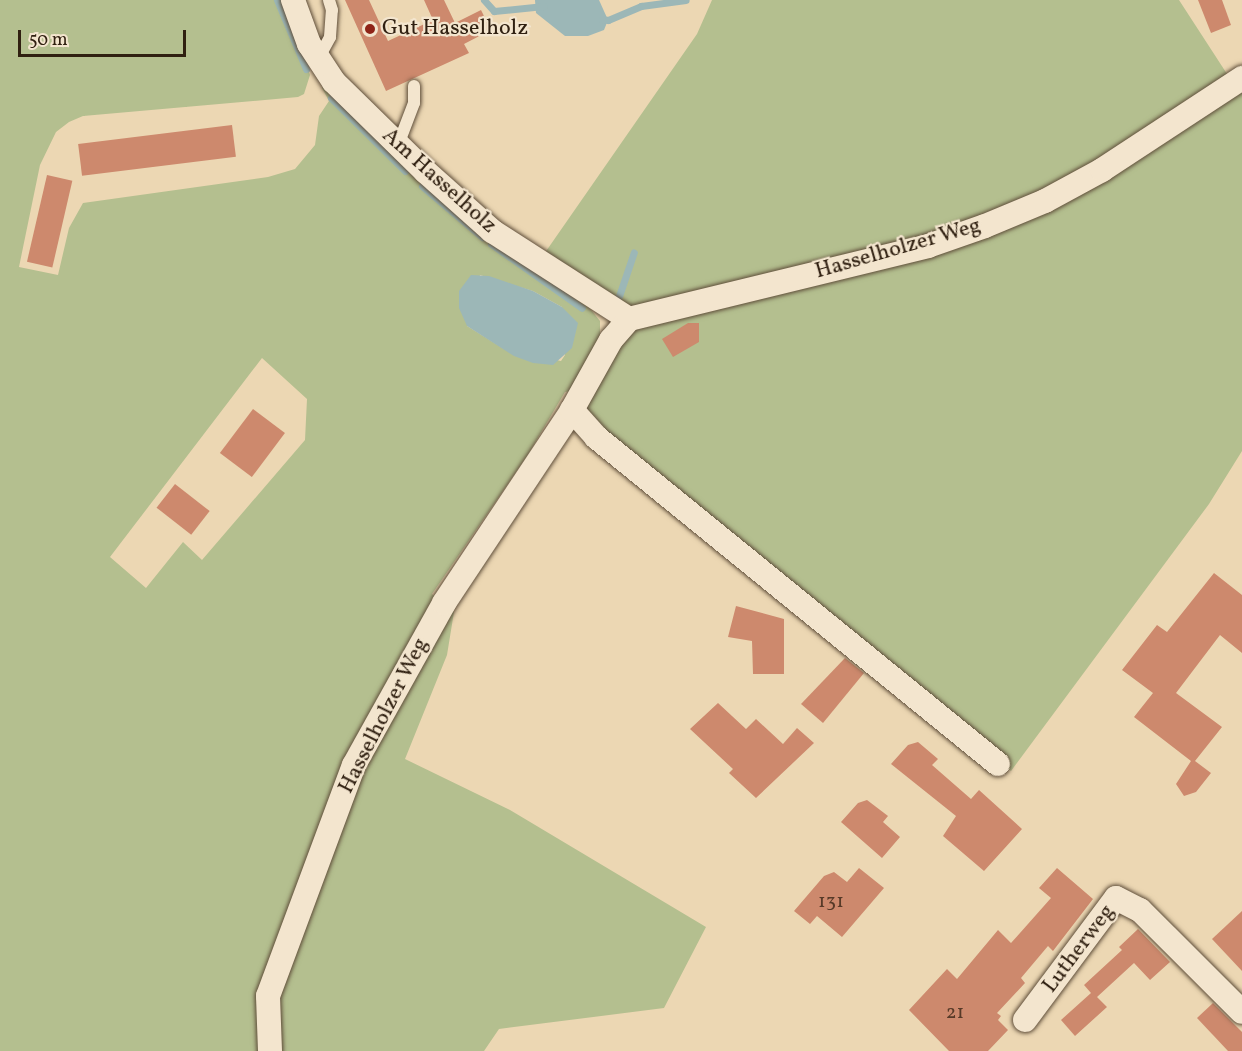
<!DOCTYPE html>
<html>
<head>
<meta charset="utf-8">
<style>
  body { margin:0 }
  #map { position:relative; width:1242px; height:1051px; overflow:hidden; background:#ecd7b3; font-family:Vollkorn,serif }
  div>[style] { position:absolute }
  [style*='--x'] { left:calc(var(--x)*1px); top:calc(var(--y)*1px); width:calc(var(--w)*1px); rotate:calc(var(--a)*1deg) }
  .green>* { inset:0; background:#b4bf8f }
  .water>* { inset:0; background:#9cb7b7 }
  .stream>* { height:7px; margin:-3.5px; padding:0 3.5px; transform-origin:3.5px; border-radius:3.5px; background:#9cb7b7 }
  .building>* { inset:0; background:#cd896d; transform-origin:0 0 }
  .roads { filter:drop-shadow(0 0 2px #5f4e3a) drop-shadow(0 0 2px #5f4e3a) }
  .service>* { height:12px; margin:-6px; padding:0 6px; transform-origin:6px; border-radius:6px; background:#f3e5ce }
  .minor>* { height:24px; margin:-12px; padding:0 12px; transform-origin:12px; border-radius:12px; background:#f3e5ce }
  .dots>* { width:16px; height:16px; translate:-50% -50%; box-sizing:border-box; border:3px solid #f3e5ce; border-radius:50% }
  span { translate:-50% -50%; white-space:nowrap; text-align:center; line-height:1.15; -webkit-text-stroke:4.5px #f3e5ce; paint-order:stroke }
  .number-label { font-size:20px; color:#573a28 }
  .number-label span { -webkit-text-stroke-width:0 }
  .poi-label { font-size:22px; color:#302011 }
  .left { translate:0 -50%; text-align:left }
  .street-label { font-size:22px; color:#302011 }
  .scale { position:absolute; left:18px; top:30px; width:168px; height:27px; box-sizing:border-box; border:3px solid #302011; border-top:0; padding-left:8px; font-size:18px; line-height:21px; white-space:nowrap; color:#302011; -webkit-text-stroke:4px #f3e5ce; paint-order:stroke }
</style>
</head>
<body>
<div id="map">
  <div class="green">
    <i style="clip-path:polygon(evenodd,0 0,282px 0,310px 75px,304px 94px,298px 97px,83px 116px,69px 122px,56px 132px,40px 165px,19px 267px,58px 275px,69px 228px,83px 203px,268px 177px,295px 169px,315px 145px,319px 116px,329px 101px,322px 88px,326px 84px,584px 301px,600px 321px,600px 344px,572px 391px,565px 392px,527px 456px,432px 594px,454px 612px,447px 655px,405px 759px,510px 810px,706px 927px,664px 1008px,499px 1029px,484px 1051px,0 1051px,0 0,480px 275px,533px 291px,562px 307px,565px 355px,561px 361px,504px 349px,467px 326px,480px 275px,0 0,262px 358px,307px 399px,305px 440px,202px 560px,183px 542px,146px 588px,110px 557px,262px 358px)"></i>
    <i style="clip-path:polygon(712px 0,1179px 0,1229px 77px,1095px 164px,1009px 209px,943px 236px,652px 305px,626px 307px,542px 257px,697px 34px)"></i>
    <i style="clip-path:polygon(1242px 88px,1242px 451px,1209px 504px,1011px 771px,583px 411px,620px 345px,638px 323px,961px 246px)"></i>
  </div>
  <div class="water">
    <i style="clip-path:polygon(535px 0,599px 0,608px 20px,604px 30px,588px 36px,565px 36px,536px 13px)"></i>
    <i style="clip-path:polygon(471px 275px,489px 276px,533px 291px,562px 307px,578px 323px,572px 348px,553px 365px,533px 363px,514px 356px,467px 326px,459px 308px,459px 291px)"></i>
  </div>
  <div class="stream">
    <i style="--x:277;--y:0;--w:75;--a:67.2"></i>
    <i style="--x:484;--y:0;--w:15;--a:48"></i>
    <i style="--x:494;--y:11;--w:50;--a:-5.7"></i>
    <i style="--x:602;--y:19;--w:6;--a:9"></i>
    <i style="--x:608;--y:20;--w:36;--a:-23"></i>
    <i style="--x:641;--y:6;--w:45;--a:-7.6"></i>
    <i style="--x:331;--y:98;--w:104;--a:44.6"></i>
    <i style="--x:422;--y:186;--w:79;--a:40.4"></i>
    <i style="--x:491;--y:244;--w:111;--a:35.1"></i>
    <i style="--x:619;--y:296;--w:46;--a:-71.2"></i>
  </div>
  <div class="building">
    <i style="clip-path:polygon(345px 0,369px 0,388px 41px,433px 20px,424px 0,444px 0,455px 23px,481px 10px,491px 30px,464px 44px,469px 53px,386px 91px)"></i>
    <i style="clip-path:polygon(1198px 0,1222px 0,1231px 25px,1211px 33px)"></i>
    <i style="left:232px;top:125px;width:32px;height:155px;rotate:83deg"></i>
    <i style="left:47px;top:175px;width:26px;height:89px;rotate:13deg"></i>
    <i style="clip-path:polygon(688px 323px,699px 323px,699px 342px,673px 357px,662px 339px)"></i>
    <i style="left:253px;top:409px;width:40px;height:55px;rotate:37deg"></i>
    <i style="left:175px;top:484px;width:44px;height:30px;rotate:38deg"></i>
    <i style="clip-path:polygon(1214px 573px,1242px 595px,1242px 653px,1220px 635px,1176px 693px,1222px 727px,1195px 761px,1211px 773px,1196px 792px,1184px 796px,1176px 784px,1191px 761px,1134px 717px,1153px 693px,1122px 670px,1157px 625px,1167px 632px)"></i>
    <i style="clip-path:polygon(736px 606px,784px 619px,784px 674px,753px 674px,752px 641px,728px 637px)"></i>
    <i style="clip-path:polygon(845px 658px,864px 673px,823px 723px,801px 704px)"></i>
    <i style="clip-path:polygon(718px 703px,746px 729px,756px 719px,783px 744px,797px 728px,814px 743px,756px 798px,729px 773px,733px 769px,690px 729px)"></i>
    <i style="clip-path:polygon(918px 742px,938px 759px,932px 765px,971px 799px,979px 790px,1022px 829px,984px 871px,943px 836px,956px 816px,891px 764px,908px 745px)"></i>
    <i style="clip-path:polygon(867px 800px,888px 816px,883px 822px,900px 837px,882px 858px,841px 822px,858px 803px)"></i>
    <i style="clip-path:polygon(859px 868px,884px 888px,842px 937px,817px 916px,810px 924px,794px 911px,824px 876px,834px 872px,847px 882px)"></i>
    <i style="clip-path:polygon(1057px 868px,1093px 899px,1053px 951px,1048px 946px,1021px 978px,1025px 983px,997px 1013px,1001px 1016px,998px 1020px,1008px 1030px,988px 1051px,949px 1051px,909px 1010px,947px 969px,957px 979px,998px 930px,1011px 943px,1051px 898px,1039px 888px)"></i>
    <i style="clip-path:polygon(1242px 911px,1242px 971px,1212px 939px)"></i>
    <i style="clip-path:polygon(1138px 929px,1170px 962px,1150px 980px,1134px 963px,1097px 997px,1107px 1007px,1075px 1036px,1061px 1020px,1091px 993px,1084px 985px,1122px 950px,1119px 947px)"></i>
    <i style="clip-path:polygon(1213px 1003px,1242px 1032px,1242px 1051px,1228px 1051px,1197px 1018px)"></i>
  </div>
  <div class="roads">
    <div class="service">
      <i style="--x:318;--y:59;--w:25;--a:-61"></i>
      <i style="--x:330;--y:37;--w:27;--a:-86"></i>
      <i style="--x:332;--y:10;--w:10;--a:-107"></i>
      <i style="--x:398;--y:145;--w:45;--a:-69.1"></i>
      <i style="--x:414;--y:103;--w:17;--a:-90"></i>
    </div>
    <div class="minor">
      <i style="--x:293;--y:0;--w:47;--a:70"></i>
      <i style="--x:309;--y:44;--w:45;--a:56.7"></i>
      <i style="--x:334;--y:82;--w:129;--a:44.4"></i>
      <i style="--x:426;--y:172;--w:89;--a:41.8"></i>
      <i style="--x:492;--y:231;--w:163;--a:32.7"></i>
      <i style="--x:572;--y:410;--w:36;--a:48"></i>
      <i style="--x:596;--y:437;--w:518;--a:39.13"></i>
      <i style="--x:1025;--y:1020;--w:152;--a:-53.3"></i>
      <i style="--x:1116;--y:898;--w:27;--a:27"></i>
      <i style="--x:1140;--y:910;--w:144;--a:45"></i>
      <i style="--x:270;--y:1051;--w:55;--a:-92.1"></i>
      <i style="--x:268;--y:996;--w:246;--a:-69.6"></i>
      <i style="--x:354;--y:765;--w:185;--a:-60.9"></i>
      <i style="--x:444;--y:603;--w:232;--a:-56.4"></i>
      <i style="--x:572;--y:410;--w:80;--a:-60.9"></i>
      <i style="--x:611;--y:340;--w:28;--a:-49"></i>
      <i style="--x:629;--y:319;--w:308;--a:-13.7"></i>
      <i style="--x:928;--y:246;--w:60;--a:-19.3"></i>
      <i style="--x:985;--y:226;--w:65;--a:-22.6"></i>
      <i style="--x:1045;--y:201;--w:65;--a:-28.5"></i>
      <i style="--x:1102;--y:170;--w:168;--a:-33.3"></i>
    </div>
  </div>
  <div class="dots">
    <i style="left:370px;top:29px;background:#8f2418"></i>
  </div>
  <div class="number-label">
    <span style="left:831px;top:902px">131</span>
    <span style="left:955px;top:1013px">21</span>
  </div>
  <div class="poi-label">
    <span class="left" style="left:382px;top:29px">Gut Hasselholz</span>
  </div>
  <div class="street-label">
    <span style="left:439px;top:181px;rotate:42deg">Am Hasselholz</span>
    <span style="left:898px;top:249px;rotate:-16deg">Hasselholzer Weg</span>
    <span style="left:384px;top:716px;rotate:-63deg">Hasselholzer Weg</span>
    <span style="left:1079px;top:949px;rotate:-53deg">Lutherweg</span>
  </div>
  <div class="scale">50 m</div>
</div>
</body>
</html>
